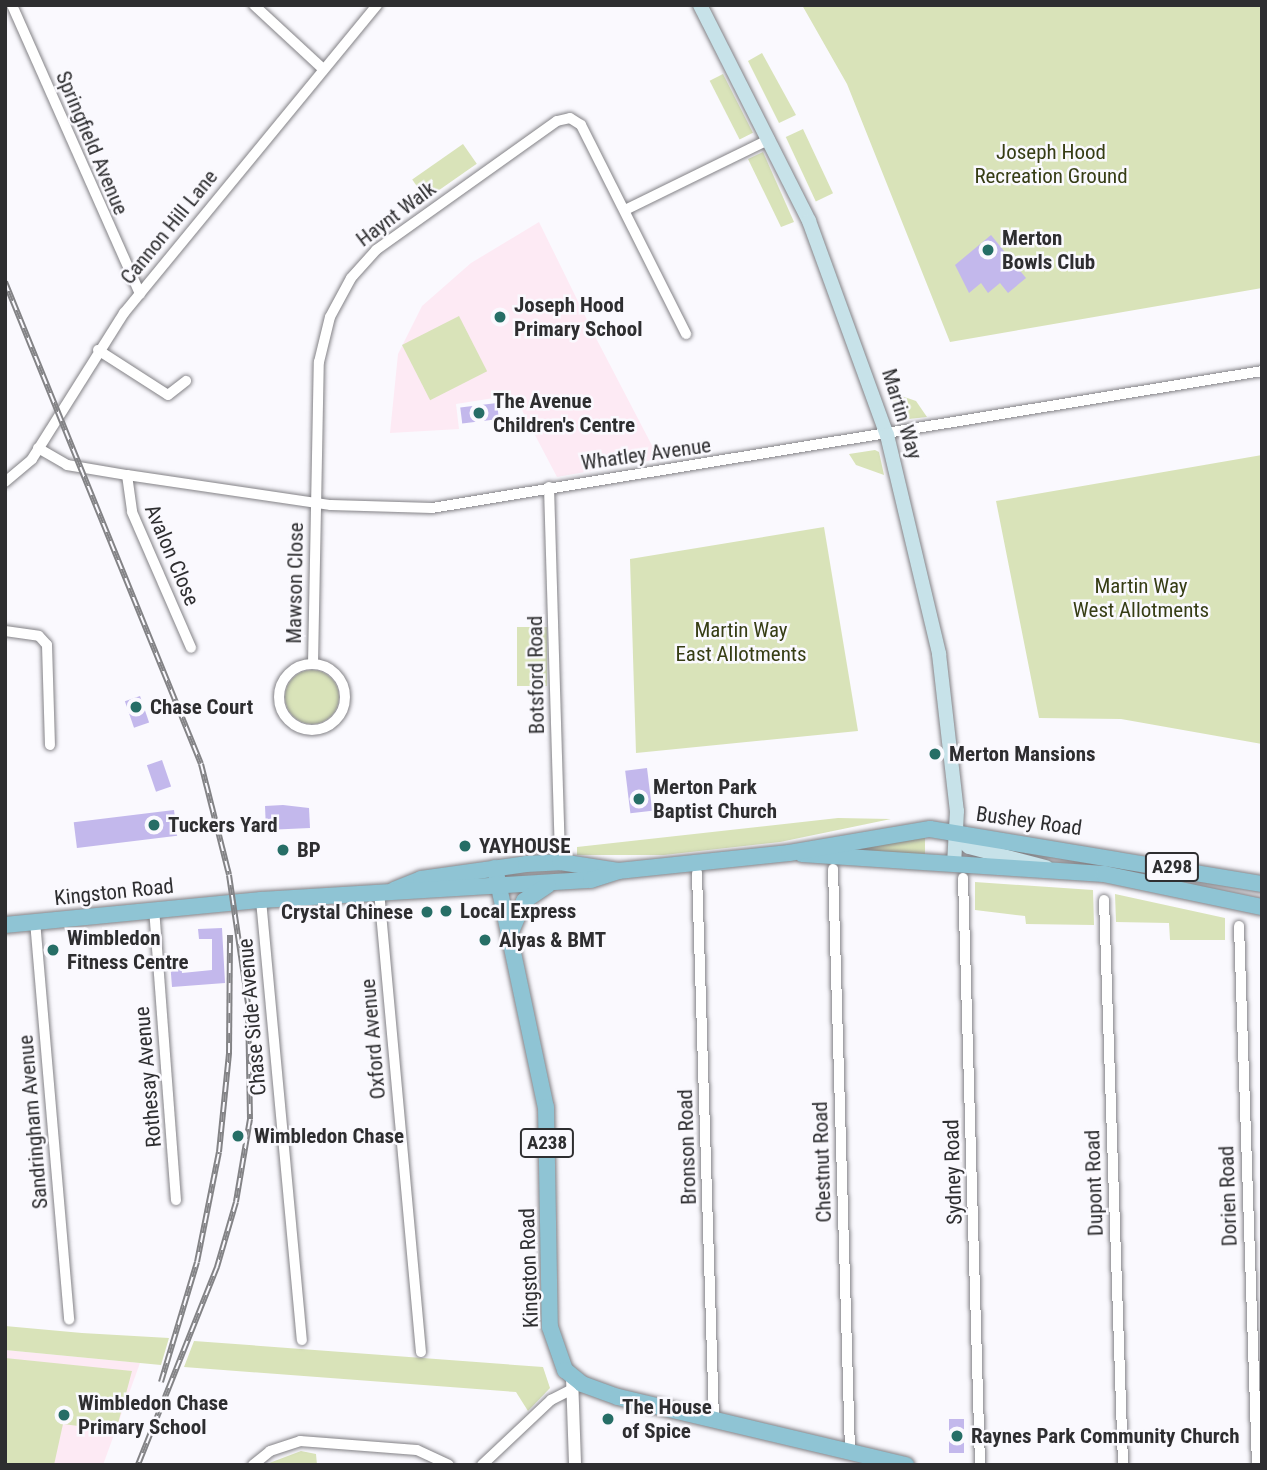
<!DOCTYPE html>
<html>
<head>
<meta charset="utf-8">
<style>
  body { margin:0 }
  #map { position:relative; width:1267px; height:1470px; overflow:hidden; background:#faf9fe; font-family:"Roboto Condensed",sans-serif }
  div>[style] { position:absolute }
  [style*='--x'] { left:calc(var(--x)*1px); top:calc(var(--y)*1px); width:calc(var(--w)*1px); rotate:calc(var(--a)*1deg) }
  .education>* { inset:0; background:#fdeaf4 }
  .green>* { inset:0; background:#d9e3b9; transform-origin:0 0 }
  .round { border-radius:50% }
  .building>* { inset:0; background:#c3b8ec; transform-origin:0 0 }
  .roads { filter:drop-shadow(0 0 2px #838286) drop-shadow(0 0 2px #838286) }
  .minor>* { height:10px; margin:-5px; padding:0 5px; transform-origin:5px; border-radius:5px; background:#fff }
  .minor>.ring { margin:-5px; padding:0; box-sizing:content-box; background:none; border:10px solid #fff; border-radius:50% }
  .tertiary>* { height:12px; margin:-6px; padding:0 6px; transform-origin:6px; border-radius:6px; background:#fff }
  .secondary>* { height:14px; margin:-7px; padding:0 7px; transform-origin:7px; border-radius:7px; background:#c7e2e9 }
  .primary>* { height:16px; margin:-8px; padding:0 8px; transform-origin:8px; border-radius:8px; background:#8fc4d4 }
  .rail>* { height:6px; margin-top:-3px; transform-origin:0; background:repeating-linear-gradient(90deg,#faf9fe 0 10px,#838386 0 20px); box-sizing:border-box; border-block:2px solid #838386 }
  .dots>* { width:19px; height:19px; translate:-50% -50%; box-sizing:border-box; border:4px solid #faf9fe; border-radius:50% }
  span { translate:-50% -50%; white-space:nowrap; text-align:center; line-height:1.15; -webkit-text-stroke:5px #faf9fe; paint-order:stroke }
  .shield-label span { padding:2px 5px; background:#faf9fe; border:2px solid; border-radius:5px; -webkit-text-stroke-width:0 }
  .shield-label { font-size:19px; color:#2e2e30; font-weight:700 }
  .street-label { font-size:21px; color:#2e2e30 }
  .park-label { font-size:21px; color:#363d14 }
  .poi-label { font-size:21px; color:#2e2e30; font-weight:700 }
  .left { translate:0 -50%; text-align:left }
  .right { translate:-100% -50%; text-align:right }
  .frame { position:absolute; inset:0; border:7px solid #2e2e30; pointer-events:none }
</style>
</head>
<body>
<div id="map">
  <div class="education">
    <i style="clip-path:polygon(539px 222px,597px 340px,659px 459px,557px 477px,514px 395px,456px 404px,459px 429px,390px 433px,398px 354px,422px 306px,471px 263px)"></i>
    <i style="clip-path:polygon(5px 1350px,140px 1363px,103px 1465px,5px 1465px)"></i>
  </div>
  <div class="green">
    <i style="clip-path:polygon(802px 5px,1262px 5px,1262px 288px,950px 342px,847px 84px)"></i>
    <i style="clip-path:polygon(762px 53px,796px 115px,779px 123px,748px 61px)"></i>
    <i style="left:723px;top:74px;width:66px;height:15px;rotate:63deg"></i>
    <i style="left:803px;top:129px;width:71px;height:19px;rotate:65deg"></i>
    <i style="left:463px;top:144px;width:24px;height:62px;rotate:55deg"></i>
    <i style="clip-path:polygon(763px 152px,794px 222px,781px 227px,748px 159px)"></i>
    <i style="left:459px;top:316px;width:62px;height:64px;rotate:63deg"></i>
    <i style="clip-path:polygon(890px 392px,916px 401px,927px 417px,900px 420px)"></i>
    <i style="clip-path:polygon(875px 450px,879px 452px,884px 475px,856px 465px,849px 454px)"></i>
    <i style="clip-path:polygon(1262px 455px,1262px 744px,1121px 719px,1039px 718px,996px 501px)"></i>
    <i style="clip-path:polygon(824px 527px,858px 731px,636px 753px,630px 559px)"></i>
    <i style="left:517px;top:627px;width:30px;height:59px"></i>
    <i class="round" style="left:285px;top:670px;width:54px;height:54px"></i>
    <i style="clip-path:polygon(838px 818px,891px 819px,780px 842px,664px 855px,577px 855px,577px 847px)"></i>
    <i style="clip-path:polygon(925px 838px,925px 854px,848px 850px,913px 839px)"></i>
    <i style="clip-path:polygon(975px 882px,1093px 890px,1094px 925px,1026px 924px,1025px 916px,975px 910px)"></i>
    <i style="clip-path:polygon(1115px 894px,1225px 918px,1225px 940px,1170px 940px,1169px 923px,1116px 922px)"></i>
    <i style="clip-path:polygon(5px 1326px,82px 1333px,169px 1338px,161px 1365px,140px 1363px,5px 1350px)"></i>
    <i style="clip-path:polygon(194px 1341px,543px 1367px,550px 1388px,528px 1411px,516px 1392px,184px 1367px)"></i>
    <i style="clip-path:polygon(5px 1358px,132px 1371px,116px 1431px,63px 1424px,54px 1465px,5px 1465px)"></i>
    <i style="clip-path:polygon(301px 1451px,316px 1454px,317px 1465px,264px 1465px)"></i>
  </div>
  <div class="building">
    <i style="clip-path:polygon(991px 235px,1026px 278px,1008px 293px,1000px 283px,988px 293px,981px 283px,969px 293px,955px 265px)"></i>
    <i style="left:497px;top:403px;width:16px;height:37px;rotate:83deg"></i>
    <i style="left:140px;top:696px;width:28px;height:16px;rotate:71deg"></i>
    <i style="left:162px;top:760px;width:28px;height:16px;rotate:71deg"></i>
    <i style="left:647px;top:768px;width:43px;height:22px;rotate:83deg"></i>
    <i style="clip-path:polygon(283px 805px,309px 808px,310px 828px,266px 830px,265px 806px)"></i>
    <i style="left:174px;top:810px;width:26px;height:101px;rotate:83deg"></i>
    <i style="clip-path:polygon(222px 928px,225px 983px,172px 987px,170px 961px,181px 961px,182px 973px,212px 970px,212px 939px,199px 939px,198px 929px)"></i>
    <i style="left:949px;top:1419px;width:15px;height:34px"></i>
  </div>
  <div class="roads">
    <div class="minor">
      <i style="--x:12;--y:5;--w:316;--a:66.1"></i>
      <i style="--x:254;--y:5;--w:94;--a:42.8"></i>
      <i style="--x:625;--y:210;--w:161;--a:-26.1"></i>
      <i style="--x:98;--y:350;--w:83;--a:32.7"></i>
      <i style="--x:168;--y:395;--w:23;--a:-38"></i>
      <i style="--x:38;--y:448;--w:34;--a:30"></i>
      <i style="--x:67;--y:465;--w:61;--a:9.5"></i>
      <i style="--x:127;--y:475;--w:206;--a:8.4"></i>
      <i style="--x:331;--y:505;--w:101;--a:1.7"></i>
      <i style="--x:432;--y:508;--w:841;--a:-9.37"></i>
      <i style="--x:127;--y:475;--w:37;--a:82"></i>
      <i style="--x:132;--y:512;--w:148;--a:66.5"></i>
      <i style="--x:5;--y:482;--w:35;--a:-40"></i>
      <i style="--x:32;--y:459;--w:173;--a:-57.8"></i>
      <i style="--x:124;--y:313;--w:399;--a:-50.6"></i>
      <i style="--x:549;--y:487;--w:375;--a:88.3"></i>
      <i style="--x:5;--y:631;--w:34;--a:8"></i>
      <i style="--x:39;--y:636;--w:12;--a:48"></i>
      <i style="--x:47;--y:645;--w:100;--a:88.3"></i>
      <i style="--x:313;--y:664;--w:302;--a:-88.9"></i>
      <i style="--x:319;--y:362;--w:46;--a:-76.3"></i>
      <i style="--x:330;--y:317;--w:44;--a:-61.7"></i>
      <i style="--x:351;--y:278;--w:38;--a:-48"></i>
      <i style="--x:376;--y:250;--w:222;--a:-35.5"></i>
      <i style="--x:557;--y:121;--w:13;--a:-13"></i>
      <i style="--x:570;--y:118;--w:13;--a:32"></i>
      <i style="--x:581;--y:125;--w:234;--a:63.3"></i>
      <i class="ring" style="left:279px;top:664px;width:56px;height:56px"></i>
      <i style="--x:833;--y:869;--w:584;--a:88.33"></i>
      <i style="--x:697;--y:873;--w:547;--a:88.22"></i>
      <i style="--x:963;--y:878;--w:587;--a:88.34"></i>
      <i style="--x:379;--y:891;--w:463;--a:84.8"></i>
      <i style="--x:261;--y:900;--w:442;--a:84.7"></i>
      <i style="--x:1104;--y:900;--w:565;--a:88.07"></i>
      <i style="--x:154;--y:908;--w:293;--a:85.7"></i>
      <i style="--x:35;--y:921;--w:400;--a:85.1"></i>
      <i style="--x:1239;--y:926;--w:539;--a:88.09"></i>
      <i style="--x:253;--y:1465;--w:22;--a:-39"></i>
      <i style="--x:270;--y:1451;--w:32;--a:-18"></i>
      <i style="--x:300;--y:1441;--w:117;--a:4.4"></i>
      <i style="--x:417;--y:1450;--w:35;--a:25"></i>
      <i style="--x:482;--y:1465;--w:95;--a:-43.3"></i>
      <i style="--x:551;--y:1400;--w:22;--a:-27"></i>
    </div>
    <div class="tertiary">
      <i style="--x:572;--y:1377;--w:88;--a:88"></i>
    </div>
    <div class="secondary">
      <i style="--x:700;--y:5;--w:242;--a:63.2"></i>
      <i style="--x:809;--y:221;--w:228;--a:70"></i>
      <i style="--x:887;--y:435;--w:225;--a:76.6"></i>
      <i style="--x:939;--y:654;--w:158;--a:83.5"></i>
      <i style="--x:957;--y:811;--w:53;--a:93.2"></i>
      <i style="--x:959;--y:838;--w:13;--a:42"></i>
      <i style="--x:969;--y:847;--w:80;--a:14.6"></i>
    </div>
    <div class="primary">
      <i style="--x:802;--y:854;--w:303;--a:3.8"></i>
      <i style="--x:1104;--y:874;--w:161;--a:11.8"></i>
      <i style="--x:495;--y:868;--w:244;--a:78"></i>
      <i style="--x:546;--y:1107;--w:220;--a:89"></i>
      <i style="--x:550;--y:1327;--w:46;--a:70.8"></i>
      <i style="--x:565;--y:1370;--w:22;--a:39"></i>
      <i style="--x:582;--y:1384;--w:38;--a:20"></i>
      <i style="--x:618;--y:1397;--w:296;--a:13.3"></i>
      <i style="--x:394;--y:890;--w:29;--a:-22"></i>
      <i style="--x:421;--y:879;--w:106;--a:-8.1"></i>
      <i style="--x:526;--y:864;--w:34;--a:-3"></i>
      <i style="--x:560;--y:862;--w:59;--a:8.8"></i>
      <i style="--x:5;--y:925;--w:257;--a:-5.6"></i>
      <i style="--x:261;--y:900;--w:331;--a:-3.5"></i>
      <i style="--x:591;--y:880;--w:28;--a:-18"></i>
      <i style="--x:618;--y:871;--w:172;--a:-6"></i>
      <i style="--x:789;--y:853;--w:143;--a:-9.7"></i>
      <i style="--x:930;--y:829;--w:337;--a:9.4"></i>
      <i style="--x:510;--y:934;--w:36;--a:-67"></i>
      <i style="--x:524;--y:901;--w:29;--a:-34"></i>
    </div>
  </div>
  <div class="rail">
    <i style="--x:5;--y:282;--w:520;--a:67.87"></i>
    <i style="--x:201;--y:764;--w:114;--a:75.8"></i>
    <i style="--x:229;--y:875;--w:130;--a:81.6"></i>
    <i style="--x:248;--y:1004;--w:115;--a:89"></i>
    <i style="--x:250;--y:1119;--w:84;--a:99.6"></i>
    <i style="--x:236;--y:1202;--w:68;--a:106.3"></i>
    <i style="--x:217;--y:1267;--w:213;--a:111.8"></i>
    <i style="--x:161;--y:1382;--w:125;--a:-73.3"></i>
    <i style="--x:197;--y:1262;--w:112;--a:-78.7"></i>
    <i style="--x:219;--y:1152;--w:100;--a:-84.2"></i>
    <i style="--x:229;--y:1053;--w:118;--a:-89.5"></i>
  </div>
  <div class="dots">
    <i style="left:988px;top:250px;background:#266e66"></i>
    <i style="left:500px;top:317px;background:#266e66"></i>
    <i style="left:479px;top:413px;background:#266e66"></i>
    <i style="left:136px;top:707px;background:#266e66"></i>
    <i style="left:935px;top:754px;background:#266e66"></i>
    <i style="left:639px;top:799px;background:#266e66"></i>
    <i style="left:154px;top:825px;background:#266e66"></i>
    <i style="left:465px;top:846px;background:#266e66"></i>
    <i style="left:283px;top:850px;background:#266e66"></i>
    <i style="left:446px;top:911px;background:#266e66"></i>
    <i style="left:427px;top:912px;background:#266e66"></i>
    <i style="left:485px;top:940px;background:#266e66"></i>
    <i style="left:53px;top:950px;background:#266e66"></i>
    <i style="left:238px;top:1136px;background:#266e66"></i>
    <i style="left:64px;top:1415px;background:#266e66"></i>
    <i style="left:608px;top:1419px;background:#266e66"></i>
    <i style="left:957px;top:1436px;background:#266e66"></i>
  </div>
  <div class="shield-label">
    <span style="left:1172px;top:867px">A298</span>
    <span style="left:547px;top:1143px">A238</span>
  </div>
  <div class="street-label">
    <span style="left:92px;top:143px;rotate:67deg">Springfield Avenue</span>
    <span style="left:396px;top:214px;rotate:-37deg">Haynt Walk</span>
    <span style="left:169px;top:227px;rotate:-51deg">Cannon Hill Lane</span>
    <span style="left:902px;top:414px;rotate:73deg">Martin Way</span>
    <span style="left:646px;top:454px;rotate:-8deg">Whatley Avenue</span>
    <span style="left:172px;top:555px;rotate:67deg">Avalon Close</span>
    <span style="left:295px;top:583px;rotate:-89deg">Mawson Close</span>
    <span style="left:536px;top:675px;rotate:-91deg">Botsford Road</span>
    <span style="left:1029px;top:821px;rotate:8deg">Bushey Road</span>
    <span style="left:114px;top:892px;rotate:-6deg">Kingston Road</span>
    <span style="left:252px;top:1017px;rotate:-95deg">Chase Side Avenue</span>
    <span style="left:373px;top:1039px;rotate:-95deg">Oxford Avenue</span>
    <span style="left:148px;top:1077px;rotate:-95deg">Rothesay Avenue</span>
    <span style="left:33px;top:1122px;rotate:-95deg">Sandringham Avenue</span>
    <span style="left:687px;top:1147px;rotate:-92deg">Bronson Road</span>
    <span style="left:822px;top:1162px;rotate:-92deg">Chestnut Road</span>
    <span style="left:953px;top:1172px;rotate:-92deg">Sydney Road</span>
    <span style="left:1094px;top:1183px;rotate:-92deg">Dupont Road</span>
    <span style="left:1228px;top:1196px;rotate:-92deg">Dorien Road</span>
    <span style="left:529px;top:1268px;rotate:-92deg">Kingston Road</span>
  </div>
  <div class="park-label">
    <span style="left:1051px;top:164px">Joseph Hood<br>Recreation Ground</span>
    <span style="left:1141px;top:598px">Martin Way<br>West Allotments</span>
    <span style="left:741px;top:642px">Martin Way<br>East Allotments</span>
  </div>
  <div class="poi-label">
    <span class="left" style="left:1002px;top:250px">Merton<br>Bowls Club</span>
    <span class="left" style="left:514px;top:317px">Joseph Hood<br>Primary School</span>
    <span class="left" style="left:493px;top:413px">The Avenue<br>Children's Centre</span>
    <span class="left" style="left:150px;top:707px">Chase Court</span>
    <span class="left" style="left:949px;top:754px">Merton Mansions</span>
    <span class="left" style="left:653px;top:799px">Merton Park<br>Baptist Church</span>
    <span class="left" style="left:168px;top:825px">Tuckers Yard</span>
    <span class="left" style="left:479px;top:846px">YAYHOUSE</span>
    <span class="left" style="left:297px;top:850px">BP</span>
    <span class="left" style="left:460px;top:911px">Local Express</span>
    <span class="right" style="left:413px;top:912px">Crystal Chinese</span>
    <span class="left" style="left:67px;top:950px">Wimbledon<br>Fitness Centre</span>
    <span class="left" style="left:499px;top:940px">Alyas &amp; BMT</span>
    <span class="left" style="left:254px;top:1136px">Wimbledon Chase</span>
    <span class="left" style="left:78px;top:1415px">Wimbledon Chase<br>Primary School</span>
    <span class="left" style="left:622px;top:1419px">The House<br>of Spice</span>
    <span class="left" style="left:971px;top:1436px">Raynes Park Community Church</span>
  </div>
  <div class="frame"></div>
</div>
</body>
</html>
